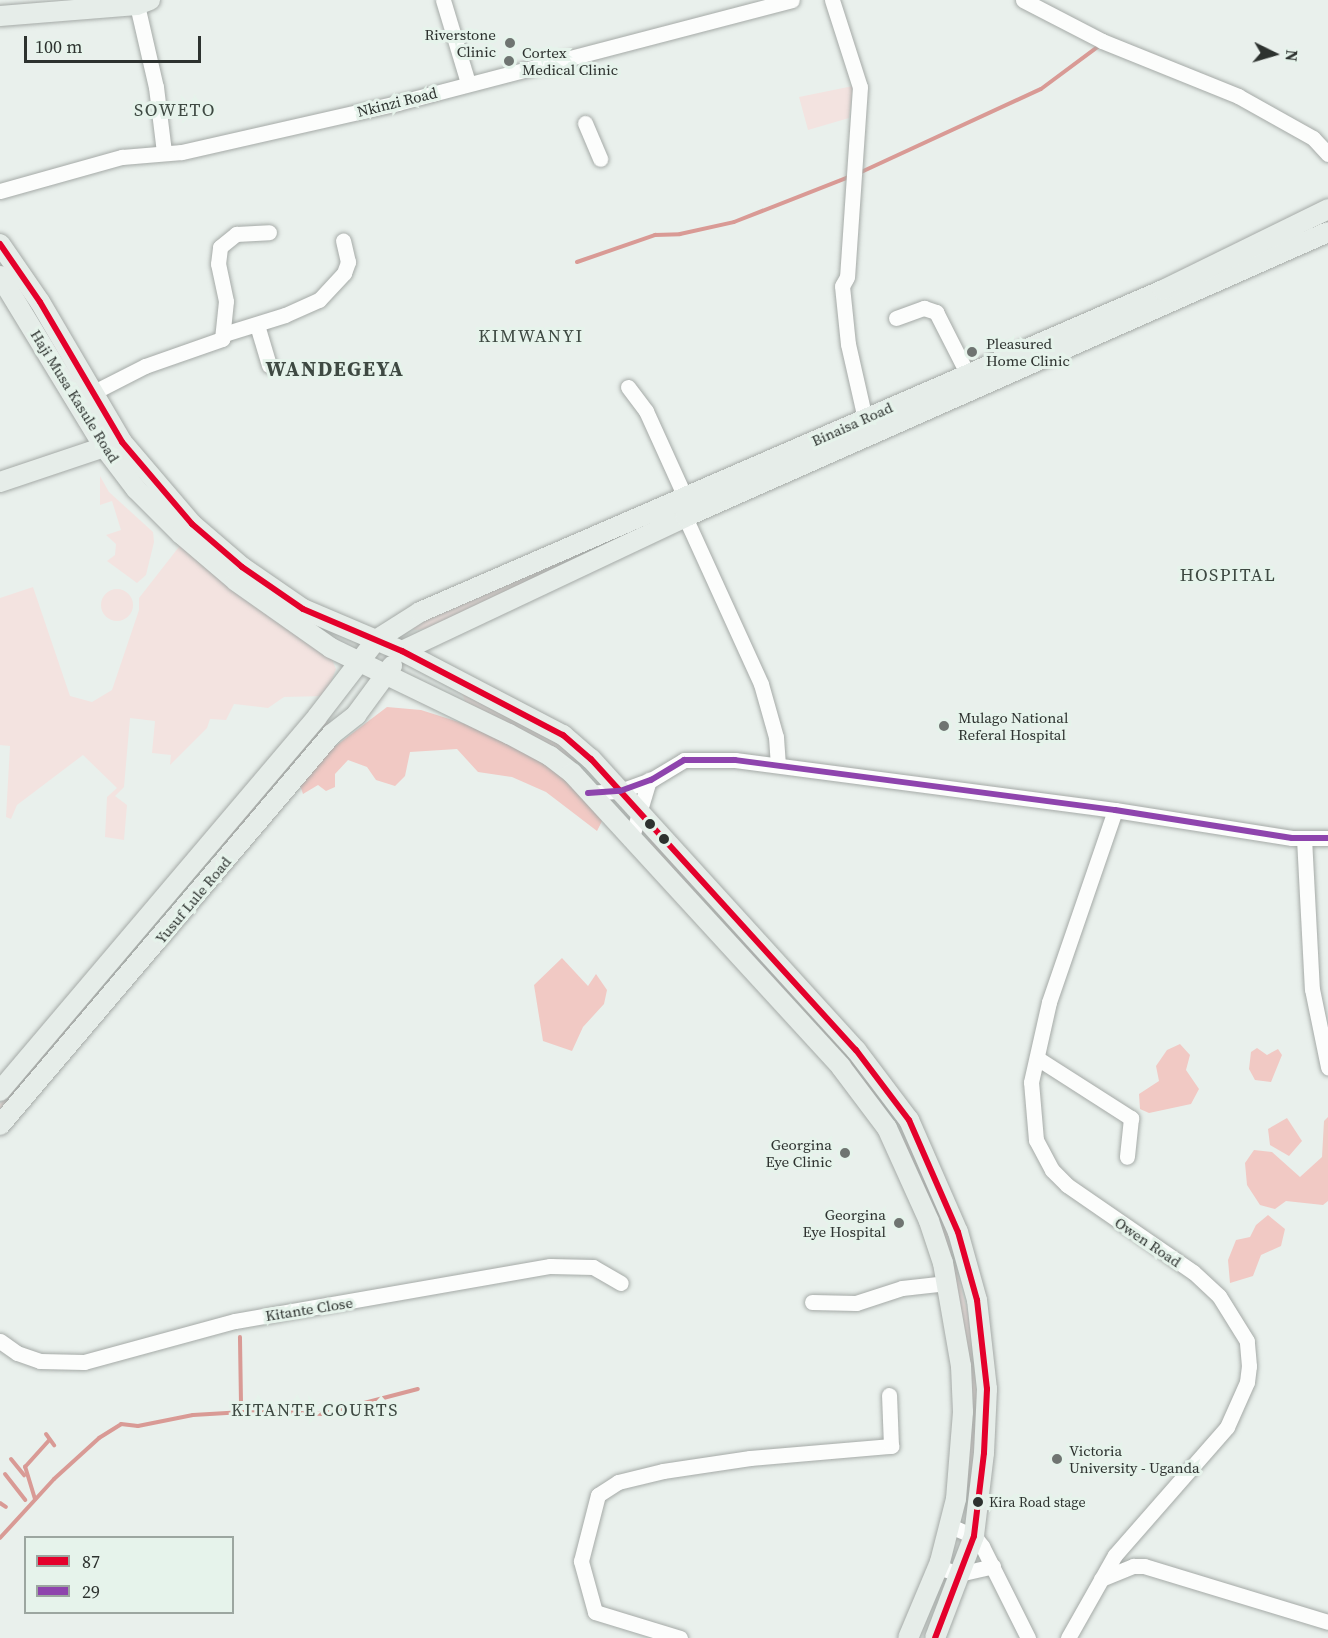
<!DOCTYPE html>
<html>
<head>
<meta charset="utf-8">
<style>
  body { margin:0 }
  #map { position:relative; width:1328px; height:1638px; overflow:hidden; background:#e9f0ec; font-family:"Source Serif 4",serif }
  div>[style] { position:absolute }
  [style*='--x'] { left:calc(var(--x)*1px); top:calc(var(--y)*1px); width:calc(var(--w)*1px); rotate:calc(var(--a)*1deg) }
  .green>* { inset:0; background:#f3e3e0 }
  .round { border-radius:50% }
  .forest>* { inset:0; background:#f1c9c4 }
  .stream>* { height:4px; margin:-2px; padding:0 2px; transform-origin:2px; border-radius:2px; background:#d99a95 }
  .roads { filter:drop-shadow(0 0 2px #a5aaa7) drop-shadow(0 0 2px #a5aaa7) }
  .minor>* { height:15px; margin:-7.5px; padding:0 7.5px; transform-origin:7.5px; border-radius:7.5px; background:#fcfdfc }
  .major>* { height:20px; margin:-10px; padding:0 10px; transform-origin:10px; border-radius:10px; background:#e6ede9 }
  .bus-1>* { height:6px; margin:-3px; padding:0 3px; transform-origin:3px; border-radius:3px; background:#e4002b }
  .bus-2>* { height:6px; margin:-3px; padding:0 3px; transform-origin:3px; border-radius:3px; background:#8e44ad }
  .dots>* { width:16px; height:16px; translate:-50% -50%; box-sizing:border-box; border:3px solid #e6f3eb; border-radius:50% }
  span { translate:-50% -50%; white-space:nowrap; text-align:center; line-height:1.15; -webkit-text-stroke:6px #e6f3eb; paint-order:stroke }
  .bus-label { font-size:14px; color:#2d322f }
  .left { translate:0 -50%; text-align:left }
  .poi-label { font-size:15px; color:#2d322f }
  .right { translate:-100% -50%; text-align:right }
  .street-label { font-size:15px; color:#2d322f }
  .quarter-label { font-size:18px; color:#3e4942; letter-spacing:1.5px }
  .district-label { font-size:21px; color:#3e4942; font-weight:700; letter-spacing:1.5px }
  .legend { position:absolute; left:24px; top:1536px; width:210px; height:78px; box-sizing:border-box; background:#e6f3eb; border:2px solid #9ca6a0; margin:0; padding:8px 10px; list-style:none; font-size:18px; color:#2d322f }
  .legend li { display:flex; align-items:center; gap:12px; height:30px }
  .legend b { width:30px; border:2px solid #9ca6a0 }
  .north { position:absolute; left:1244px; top:24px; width:60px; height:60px; -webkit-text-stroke:4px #e6f3eb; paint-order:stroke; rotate:95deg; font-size:16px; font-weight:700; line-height:24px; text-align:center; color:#2d322f }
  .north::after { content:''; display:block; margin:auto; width:21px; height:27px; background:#2d322f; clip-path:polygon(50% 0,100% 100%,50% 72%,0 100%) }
  .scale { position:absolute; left:24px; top:36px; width:177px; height:27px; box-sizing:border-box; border:3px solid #2d322f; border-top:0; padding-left:8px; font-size:18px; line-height:21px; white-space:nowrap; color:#2d322f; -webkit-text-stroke:4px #e6f3eb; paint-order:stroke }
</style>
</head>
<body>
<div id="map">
  <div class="green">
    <i style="clip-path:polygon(853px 86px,849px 118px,808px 130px,799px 97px)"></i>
    <i style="clip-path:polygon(1328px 219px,1328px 225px,435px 628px,415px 630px,410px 626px)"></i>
    <i style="clip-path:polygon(100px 476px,109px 492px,153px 532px,154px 542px,146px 575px,137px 583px,107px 561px,115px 555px,116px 544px,106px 535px,121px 530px,112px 501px,100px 505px)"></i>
    <i style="clip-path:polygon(182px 543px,325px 643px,336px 669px,326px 696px,284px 697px,268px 708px,234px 704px,226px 720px,210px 719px,207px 728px,170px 765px,171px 755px,152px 753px,155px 721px,130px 718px,124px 787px,115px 796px,127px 805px,124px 840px,105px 837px,107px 797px,117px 788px,83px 755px,17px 805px,11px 819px,6px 817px,10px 746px,0 745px,0 598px,33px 587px,70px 696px,92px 702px,112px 690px,139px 610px,139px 598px)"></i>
    <i class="round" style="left:101px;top:589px;width:32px;height:32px"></i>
    <i style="clip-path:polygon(462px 693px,549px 735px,581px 758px,573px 765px,466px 705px)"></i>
    <i style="clip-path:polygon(324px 720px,331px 725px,224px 846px,223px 839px)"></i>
    <i style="clip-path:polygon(648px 831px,856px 1064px,913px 1153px,944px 1223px,969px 1318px,977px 1397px,971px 1494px,963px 1479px,968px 1378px,900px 1143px,649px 849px)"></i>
    <i style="clip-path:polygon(164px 917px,166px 919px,0 1117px,0 1104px)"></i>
  </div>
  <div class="forest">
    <i style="clip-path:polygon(387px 707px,421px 710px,481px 729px,521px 748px,575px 783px,602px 821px,597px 831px,546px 792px,512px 777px,478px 772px,457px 749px,410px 752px,405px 776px,395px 786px,376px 780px,367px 767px,348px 760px,335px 774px,335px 787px,326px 791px,318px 785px,303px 794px,299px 782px,321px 757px)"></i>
    <i style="clip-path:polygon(562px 958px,588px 986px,596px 974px,607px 990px,604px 1004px,583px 1027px,572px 1051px,543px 1041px,534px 985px)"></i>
    <i style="clip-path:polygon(1180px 1044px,1190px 1055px,1186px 1070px,1199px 1089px,1191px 1104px,1149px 1113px,1140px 1109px,1139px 1094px,1159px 1081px,1156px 1066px,1167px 1050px)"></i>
    <i style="clip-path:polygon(1257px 1048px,1267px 1055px,1278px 1049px,1282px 1055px,1271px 1082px,1255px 1080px,1249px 1069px,1251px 1052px)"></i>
    <i style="clip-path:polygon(1328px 1117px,1328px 1201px,1323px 1205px,1286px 1201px,1275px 1209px,1260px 1205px,1247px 1185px,1245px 1163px,1254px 1150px,1272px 1152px,1300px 1177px,1322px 1157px,1324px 1121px)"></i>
    <i style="clip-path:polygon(1287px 1118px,1302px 1141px,1289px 1156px,1270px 1145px,1268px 1129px)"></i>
    <i style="clip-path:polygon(1268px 1215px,1285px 1229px,1281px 1246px,1261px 1255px,1253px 1276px,1230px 1283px,1228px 1260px,1236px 1240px,1250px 1237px,1256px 1225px)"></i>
  </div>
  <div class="stream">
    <i style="--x:859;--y:173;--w:200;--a:-24.8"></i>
    <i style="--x:1041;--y:89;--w:74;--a:-36.7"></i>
    <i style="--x:577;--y:262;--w:83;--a:-19.1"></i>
    <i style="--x:655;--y:235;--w:25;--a:-2"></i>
    <i style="--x:680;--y:234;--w:55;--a:-12.5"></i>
    <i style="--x:734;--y:222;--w:123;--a:-21.4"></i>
    <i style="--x:235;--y:1414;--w:13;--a:-61"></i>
    <i style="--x:241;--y:1403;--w:66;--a:-90.9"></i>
    <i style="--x:46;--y:1434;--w:14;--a:54"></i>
    <i style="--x:11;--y:1459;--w:21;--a:51"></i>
    <i style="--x:5;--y:1474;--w:33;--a:52"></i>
    <i style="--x:35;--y:1499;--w:34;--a:-107"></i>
    <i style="--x:25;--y:1467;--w:36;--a:-48"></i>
    <i style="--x:0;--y:1503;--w:7;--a:34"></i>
    <i style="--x:0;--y:1538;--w:80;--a:-47.5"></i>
    <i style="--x:54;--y:1479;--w:61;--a:-42.3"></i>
    <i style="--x:99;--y:1438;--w:26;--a:-32"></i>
    <i style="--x:121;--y:1424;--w:17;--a:7"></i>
    <i style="--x:138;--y:1426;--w:56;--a:-11.3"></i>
    <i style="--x:193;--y:1415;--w:69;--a:-3.3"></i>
    <i style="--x:262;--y:1411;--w:60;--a:2.9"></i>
    <i style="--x:322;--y:1414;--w:99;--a:-14.6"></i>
  </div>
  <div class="roads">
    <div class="minor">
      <i style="--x:443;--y:0;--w:87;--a:73.2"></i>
      <i style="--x:832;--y:0;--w:91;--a:72.2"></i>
      <i style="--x:860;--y:87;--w:190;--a:93.9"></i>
      <i style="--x:847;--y:277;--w:10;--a:119"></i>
      <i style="--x:842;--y:286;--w:58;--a:84.1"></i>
      <i style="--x:848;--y:344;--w:77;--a:77.2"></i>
      <i style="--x:1023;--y:0;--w:89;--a:27.4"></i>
      <i style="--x:1102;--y:41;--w:147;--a:22"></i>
      <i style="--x:1238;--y:96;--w:86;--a:29.2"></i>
      <i style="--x:1313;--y:138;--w:22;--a:47"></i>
      <i style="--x:137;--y:5;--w:84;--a:77"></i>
      <i style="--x:156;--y:87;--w:65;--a:83"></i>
      <i style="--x:585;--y:123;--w:39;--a:67"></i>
      <i style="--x:0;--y:191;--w:127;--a:-15.6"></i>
      <i style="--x:122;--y:157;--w:60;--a:-4.8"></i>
      <i style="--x:182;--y:152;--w:221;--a:-12.8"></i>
      <i style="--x:397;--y:103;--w:408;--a:-14.6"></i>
      <i style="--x:896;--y:318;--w:30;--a:-20"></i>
      <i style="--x:924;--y:308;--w:13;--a:18"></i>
      <i style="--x:936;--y:312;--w:68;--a:63.1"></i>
      <i style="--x:257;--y:325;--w:42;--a:73.3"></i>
      <i style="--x:224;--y:334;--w:64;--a:-17.3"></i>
      <i style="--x:285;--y:315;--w:37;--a:-24"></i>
      <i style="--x:319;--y:300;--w:37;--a:-47"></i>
      <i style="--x:344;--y:273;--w:12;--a:-70"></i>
      <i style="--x:348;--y:262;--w:22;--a:-103"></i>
      <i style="--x:628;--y:387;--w:30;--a:53"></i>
      <i style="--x:646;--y:411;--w:94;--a:65.6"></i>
      <i style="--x:94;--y:392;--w:57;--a:-27"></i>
      <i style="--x:145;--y:366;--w:82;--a:-19.3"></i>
      <i style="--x:222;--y:339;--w:38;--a:-84"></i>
      <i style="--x:226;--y:301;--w:38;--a:-102"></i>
      <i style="--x:218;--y:264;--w:17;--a:-83"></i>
      <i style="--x:220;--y:247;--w:21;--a:-39"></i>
      <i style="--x:236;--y:234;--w:33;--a:-3"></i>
      <i style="--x:685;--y:517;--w:183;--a:65.5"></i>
      <i style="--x:761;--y:684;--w:55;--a:74.2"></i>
      <i style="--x:776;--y:737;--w:27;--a:86"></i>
      <i style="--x:588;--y:793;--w:32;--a:-4"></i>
      <i style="--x:620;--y:791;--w:33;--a:-20"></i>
      <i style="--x:651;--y:780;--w:39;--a:-31"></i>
      <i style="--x:684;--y:760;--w:51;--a:0"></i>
      <i style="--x:735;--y:760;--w:383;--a:7.5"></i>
      <i style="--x:1115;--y:810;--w:179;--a:9"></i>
      <i style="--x:1292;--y:838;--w:36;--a:0"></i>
      <i style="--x:1304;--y:838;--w:151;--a:87"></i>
      <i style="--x:1312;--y:989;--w:80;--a:78.4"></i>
      <i style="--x:631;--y:840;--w:63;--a:-73.3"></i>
      <i style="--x:1037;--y:1058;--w:112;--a:32.6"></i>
      <i style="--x:1131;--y:1118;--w:39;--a:96"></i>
      <i style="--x:812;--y:1302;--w:44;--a:1.3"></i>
      <i style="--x:856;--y:1303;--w:48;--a:-18.1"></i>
      <i style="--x:902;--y:1288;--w:45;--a:-6.3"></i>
      <i style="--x:0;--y:1341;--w:21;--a:35"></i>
      <i style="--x:17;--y:1353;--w:24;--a:19"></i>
      <i style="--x:40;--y:1361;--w:44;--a:1.3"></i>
      <i style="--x:84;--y:1362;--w:156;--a:-15.2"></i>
      <i style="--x:235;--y:1321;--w:320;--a:-9.9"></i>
      <i style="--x:550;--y:1266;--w:43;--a:1.3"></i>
      <i style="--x:593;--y:1267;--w:32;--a:30"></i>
      <i style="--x:950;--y:1526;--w:26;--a:23"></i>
      <i style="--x:974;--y:1536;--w:13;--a:51"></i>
      <i style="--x:982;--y:1546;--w:103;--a:63.4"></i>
      <i style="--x:938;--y:1567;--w:22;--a:18"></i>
      <i style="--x:959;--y:1574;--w:35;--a:-13"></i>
      <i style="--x:1101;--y:1579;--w:35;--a:-22"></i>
      <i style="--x:1133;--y:1566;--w:11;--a:0"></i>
      <i style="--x:1144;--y:1566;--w:192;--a:16.9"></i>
      <i style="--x:680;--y:1638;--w:89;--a:-163"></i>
      <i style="--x:595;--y:1612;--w:53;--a:-105.4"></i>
      <i style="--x:581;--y:1561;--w:68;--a:-75.6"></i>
      <i style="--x:598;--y:1495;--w:24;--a:-33"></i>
      <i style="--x:618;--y:1482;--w:46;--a:-13.7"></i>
      <i style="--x:663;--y:1471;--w:88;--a:-8.5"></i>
      <i style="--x:750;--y:1458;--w:142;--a:-4.9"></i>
      <i style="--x:891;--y:1446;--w:51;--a:-92.2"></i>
      <i style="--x:1068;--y:1638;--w:95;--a:-60.5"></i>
      <i style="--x:1115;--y:1555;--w:170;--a:-48.8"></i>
      <i style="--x:1227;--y:1427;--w:49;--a:-66"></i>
      <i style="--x:1247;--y:1382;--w:16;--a:-83"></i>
      <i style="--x:1249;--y:1366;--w:25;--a:-95"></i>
      <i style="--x:1247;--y:1341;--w:53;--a:-121.9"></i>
      <i style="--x:1219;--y:1296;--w:35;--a:-137"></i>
      <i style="--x:1193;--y:1272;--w:153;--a:-145.4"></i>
      <i style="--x:1067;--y:1185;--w:21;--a:-135"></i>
      <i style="--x:1052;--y:1170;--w:34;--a:-118"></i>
      <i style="--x:1036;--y:1140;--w:58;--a:-94.9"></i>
      <i style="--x:1031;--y:1082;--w:82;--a:-77.3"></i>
      <i style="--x:1049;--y:1002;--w:203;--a:-71"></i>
    </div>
    <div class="major">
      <i style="--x:0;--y:16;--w:137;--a:-4.6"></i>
      <i style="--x:137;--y:5;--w:14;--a:-21"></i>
      <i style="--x:0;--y:244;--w:70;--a:55.4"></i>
      <i style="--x:40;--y:302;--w:162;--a:59.6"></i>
      <i style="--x:122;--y:442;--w:108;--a:49.5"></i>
      <i style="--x:192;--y:524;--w:66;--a:40.7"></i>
      <i style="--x:242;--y:567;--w:74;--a:34.5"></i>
      <i style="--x:303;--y:609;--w:108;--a:23"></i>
      <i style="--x:402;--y:651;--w:182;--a:27.6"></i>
      <i style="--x:563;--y:735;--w:37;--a:41"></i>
      <i style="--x:591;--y:759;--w:394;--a:47.7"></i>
      <i style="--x:856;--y:1050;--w:88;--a:52.9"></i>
      <i style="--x:909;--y:1120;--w:122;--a:66.4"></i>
      <i style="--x:958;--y:1232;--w:71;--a:74.4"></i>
      <i style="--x:977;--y:1300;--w:90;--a:83.6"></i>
      <i style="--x:987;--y:1389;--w:64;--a:92.7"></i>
      <i style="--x:984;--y:1453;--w:84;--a:96.9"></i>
      <i style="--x:974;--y:1536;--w:109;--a:110.9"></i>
      <i style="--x:0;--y:276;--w:200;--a:58.7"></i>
      <i style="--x:104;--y:447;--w:53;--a:52.7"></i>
      <i style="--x:136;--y:489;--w:64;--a:45"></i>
      <i style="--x:181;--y:534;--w:72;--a:40.5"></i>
      <i style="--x:236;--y:581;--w:116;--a:35.2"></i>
      <i style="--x:331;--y:648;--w:198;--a:25.8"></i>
      <i style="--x:509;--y:734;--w:47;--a:28.2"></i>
      <i style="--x:550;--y:756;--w:28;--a:38"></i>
      <i style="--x:572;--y:773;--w:398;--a:47.5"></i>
      <i style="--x:841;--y:1067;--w:76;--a:53"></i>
      <i style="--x:887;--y:1128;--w:102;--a:65.7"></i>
      <i style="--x:929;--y:1221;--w:44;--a:71.6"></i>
      <i style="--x:943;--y:1263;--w:105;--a:80.1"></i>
      <i style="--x:961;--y:1366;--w:46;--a:87.5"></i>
      <i style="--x:963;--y:1412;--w:87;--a:94.6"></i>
      <i style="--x:956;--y:1499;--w:65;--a:104.3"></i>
      <i style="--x:940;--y:1562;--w:82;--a:112.8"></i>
      <i style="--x:0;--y:482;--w:110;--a:-18.6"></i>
      <i style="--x:402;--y:651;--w:313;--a:-25.3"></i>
      <i style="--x:685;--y:517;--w:703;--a:-23.9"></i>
      <i style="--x:0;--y:1091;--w:490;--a:-49.7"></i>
      <i style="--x:317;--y:717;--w:97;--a:-52.5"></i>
      <i style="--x:376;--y:640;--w:52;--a:-32.5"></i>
      <i style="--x:420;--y:612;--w:810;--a:-23.43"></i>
      <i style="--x:1163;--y:290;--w:184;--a:-26.1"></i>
      <i style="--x:0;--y:1125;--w:513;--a:-49.67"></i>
      <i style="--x:332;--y:734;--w:31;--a:-38"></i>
      <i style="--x:356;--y:715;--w:61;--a:-53.7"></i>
    </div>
  </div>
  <div class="bus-1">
    <i style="--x:0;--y:244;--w:70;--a:55.4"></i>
    <i style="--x:40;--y:302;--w:162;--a:59.6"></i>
    <i style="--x:122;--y:442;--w:108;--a:49.5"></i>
    <i style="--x:192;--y:524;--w:66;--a:40.7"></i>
    <i style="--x:242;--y:567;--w:74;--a:34.5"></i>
    <i style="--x:303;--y:609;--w:108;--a:23"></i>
    <i style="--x:402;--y:651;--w:182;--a:27.6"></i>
    <i style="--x:563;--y:735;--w:37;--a:41"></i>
    <i style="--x:591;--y:759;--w:394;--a:47.7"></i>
    <i style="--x:856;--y:1050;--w:88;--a:52.9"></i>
    <i style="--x:909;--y:1120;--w:122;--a:66.4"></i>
    <i style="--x:958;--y:1232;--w:71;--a:74.4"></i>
    <i style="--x:977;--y:1300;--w:90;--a:83.6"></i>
    <i style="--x:987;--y:1389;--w:64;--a:92.7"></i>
    <i style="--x:984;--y:1453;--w:84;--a:96.9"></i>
    <i style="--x:974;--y:1536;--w:109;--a:110.9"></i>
  </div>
  <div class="bus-2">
    <i style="--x:588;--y:793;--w:32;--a:-4"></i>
    <i style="--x:620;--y:791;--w:33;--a:-20"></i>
    <i style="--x:651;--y:780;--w:39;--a:-31"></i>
    <i style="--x:684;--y:760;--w:51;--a:0"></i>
    <i style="--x:735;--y:760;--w:383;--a:7.5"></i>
    <i style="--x:1115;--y:810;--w:179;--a:9"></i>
    <i style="--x:1292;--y:838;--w:36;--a:0"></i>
  </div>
  <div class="dots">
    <i style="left:510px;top:43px;background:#6f7471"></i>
    <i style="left:509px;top:61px;background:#6f7471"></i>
    <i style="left:972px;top:352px;background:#6f7471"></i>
    <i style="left:944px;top:726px;background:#6f7471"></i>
    <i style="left:650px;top:824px;background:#2d322f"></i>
    <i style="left:664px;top:839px;background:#2d322f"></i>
    <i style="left:845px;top:1153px;background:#6f7471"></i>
    <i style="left:899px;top:1223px;background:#6f7471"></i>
    <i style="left:1057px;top:1459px;background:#6f7471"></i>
    <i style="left:978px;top:1502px;background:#2d322f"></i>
  </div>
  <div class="bus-label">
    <span class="left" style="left:989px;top:1502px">Kira Road stage</span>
  </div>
  <div class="poi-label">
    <span class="right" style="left:496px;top:43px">Riverstone<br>Clinic</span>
    <span class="left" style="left:522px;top:61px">Cortex<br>Medical Clinic</span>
    <span class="left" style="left:986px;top:352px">Pleasured<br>Home Clinic</span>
    <span class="left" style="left:958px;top:726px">Mulago National<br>Referal Hospital</span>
    <span class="right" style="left:832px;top:1153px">Georgina<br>Eye Clinic</span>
    <span class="right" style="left:886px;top:1223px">Georgina<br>Eye Hospital</span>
    <span class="left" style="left:1069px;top:1459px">Victoria<br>University - Uganda</span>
  </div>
  <div class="street-label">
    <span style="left:397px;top:102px;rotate:-14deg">Nkinzi Road</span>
    <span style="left:75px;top:396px;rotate:58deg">Haji Musa Kasule Road</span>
    <span style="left:852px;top:424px;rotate:-24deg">Binaisa Road</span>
    <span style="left:193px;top:900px;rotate:-50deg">Yusuf Lule Road</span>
    <span style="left:1148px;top:1242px;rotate:34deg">Owen Road</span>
    <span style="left:309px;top:1309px;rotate:-9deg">Kitante Close</span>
  </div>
  <div class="quarter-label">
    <span style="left:175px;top:110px">SOWETO</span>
    <span style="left:531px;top:336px">KIMWANYI</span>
    <span style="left:1228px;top:575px">HOSPITAL</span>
    <span style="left:315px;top:1410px">KITANTE COURTS</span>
  </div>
  <div class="district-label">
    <span style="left:335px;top:369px">WANDEGEYA</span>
  </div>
  <ul class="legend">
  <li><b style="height:8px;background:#e4002b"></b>87</li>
  <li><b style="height:8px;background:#8e44ad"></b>29</li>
  </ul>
  <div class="north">N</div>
  <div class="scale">100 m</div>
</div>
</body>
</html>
